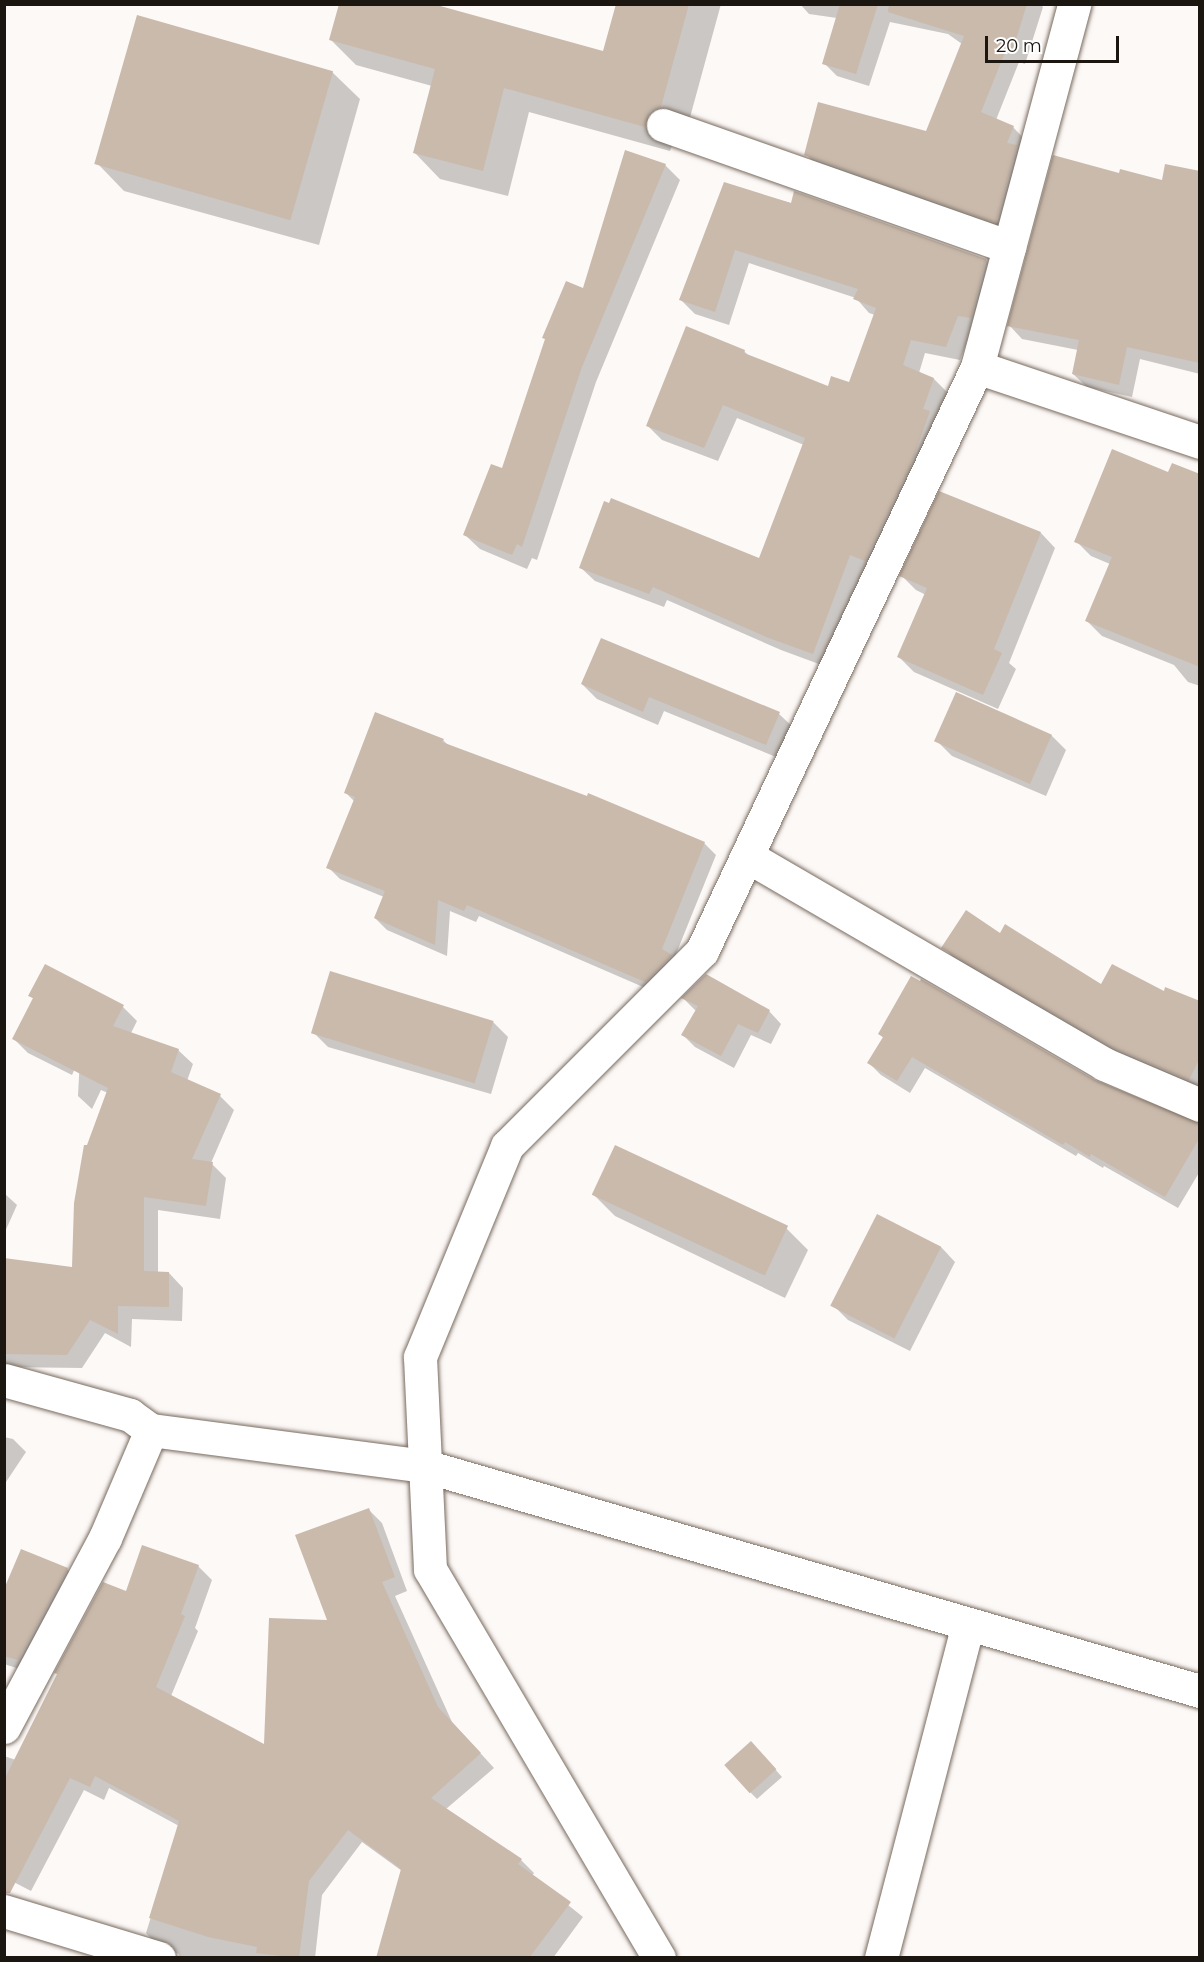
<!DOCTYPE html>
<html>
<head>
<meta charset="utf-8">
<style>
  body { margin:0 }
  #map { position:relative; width:1204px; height:1962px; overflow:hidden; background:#fdf9f7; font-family:Montserrat,sans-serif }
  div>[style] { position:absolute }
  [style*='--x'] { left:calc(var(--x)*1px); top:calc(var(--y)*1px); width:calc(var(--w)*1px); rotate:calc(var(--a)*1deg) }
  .shadow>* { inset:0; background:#0003 }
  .building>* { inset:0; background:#cabaac; transform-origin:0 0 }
  .roads { filter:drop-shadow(0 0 2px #786a5e) drop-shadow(0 0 2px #786a5e) }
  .street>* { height:33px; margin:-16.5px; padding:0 16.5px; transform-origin:16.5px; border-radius:16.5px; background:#fff }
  span { translate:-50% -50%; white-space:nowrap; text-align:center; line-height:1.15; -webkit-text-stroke:4.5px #fff; paint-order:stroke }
  .frame { position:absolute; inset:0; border:6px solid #1c1611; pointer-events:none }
  .scale { position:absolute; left:985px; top:36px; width:134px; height:27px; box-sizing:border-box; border:3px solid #1c1611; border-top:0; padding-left:8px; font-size:18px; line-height:21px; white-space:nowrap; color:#1c1611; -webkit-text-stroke:4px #fff; paint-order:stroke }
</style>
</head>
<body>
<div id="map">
  <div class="shadow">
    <i style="clip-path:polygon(618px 4px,721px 4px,686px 132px,676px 136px,670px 151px,529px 112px,508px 196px,440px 179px,415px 153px,432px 86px,356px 65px,331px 40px,604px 53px)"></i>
    <i style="clip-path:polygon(800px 4px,1040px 4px,1043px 7px,1025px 64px,1019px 62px,996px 120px,1013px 127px,1026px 141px,1009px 235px,819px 168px,806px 154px,927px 133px,962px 44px,948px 34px,890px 22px,869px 86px,837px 76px,824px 63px,837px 18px,809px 14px)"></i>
    <i style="clip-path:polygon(332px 72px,360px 99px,319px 245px,124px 191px,97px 163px)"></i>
    <i style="clip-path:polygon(665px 165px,680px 180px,596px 382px,537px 560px,532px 558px,527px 569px,480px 549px,465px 535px,503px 470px,584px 290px)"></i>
    <i style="clip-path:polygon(1200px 172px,1200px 374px,1140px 359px,1132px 397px,1087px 387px,1073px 374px,1078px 350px,1022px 339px,1009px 325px,1120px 174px,1163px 182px)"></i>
    <i style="clip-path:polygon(725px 184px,986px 260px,1000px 274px,972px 329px,960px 360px,925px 353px,919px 373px,934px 379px,948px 393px,827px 667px,781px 650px,667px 600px,664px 607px,595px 581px,580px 567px,760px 560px,804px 445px,737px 418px,718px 461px,662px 440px,648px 426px,744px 351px,750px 357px,829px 388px,850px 384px,875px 315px,869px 313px,856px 298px,749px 263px,729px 325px,695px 314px,681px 300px)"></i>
    <i style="clip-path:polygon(1200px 489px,1200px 686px,1188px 682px,1174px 665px,1102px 636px,1087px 621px,1110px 564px,1091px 556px,1076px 541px)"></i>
    <i style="clip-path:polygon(1041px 533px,1055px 548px,1009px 663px,1016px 669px,998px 709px,914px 672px,899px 657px,926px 595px,916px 590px,901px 575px)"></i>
    <i style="clip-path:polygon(582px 684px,779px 714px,794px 728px,781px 759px,664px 711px,658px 725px,597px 699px)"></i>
    <i style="clip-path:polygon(1051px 735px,1066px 750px,1046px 796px,952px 756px,937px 741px)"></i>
    <i style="clip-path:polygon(443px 740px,449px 746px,704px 843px,716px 855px,674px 959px,657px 993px,479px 916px,476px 922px,450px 911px,447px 956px,387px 930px,375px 918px,384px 897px,340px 879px,328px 867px,355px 802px,345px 792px)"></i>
    <i style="clip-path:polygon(1000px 935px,1102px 986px,1164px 993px,1200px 1003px,1200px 1090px,1126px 1059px,955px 959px,943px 947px)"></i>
    <i style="clip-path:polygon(30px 996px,123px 1007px,137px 1021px,131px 1033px,178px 1050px,193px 1064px,187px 1081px,220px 1096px,234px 1110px,211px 1163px,226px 1178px,220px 1219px,158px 1210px,158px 1273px,169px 1273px,183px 1288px,182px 1321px,132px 1319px,131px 1347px,105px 1333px,82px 1368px,4px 1367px,4px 1260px,73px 1269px,88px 1147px,108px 1093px,101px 1090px,92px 1109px,78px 1096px,80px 1057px,72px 1075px,28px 1053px,14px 1039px,34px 999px)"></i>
    <i style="clip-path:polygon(683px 998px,769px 1011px,781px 1024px,771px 1044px,751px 1035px,734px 1068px,695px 1047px,683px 1035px,696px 1011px)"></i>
    <i style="clip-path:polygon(493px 1022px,508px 1037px,491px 1094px,328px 1047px,313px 1032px)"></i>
    <i style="clip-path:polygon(879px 1034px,1094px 1082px,1200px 1125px,1200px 1171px,1178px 1208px,1104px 1166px,1103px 1168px,1078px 1153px,1076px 1156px,925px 1068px,910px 1093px,881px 1075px,869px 1063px,884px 1038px)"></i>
    <i style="clip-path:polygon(4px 1193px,17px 1205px,4px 1234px)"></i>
    <i style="clip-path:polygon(593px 1194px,786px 1228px,808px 1250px,785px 1298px,615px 1216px)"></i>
    <i style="clip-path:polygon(878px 1216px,941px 1247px,955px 1262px,910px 1351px,848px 1320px,833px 1305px)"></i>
    <i style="clip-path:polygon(4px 1437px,13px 1439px,26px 1452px,4px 1485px)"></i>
    <i style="clip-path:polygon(368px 1509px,382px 1523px,407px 1591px,395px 1596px,452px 1722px,494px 1768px,446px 1809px,521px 1860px,534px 1873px,532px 1876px,583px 1917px,553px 1958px,377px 1958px,402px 1871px,362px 1842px,322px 1895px,315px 1958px,178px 1958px,179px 1954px,159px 1947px,146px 1933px,179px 1826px,109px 1788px,104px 1800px,84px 1790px,31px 1891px,4px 1877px,4px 1756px,16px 1760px,127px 1593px,198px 1566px,212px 1580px,195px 1628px,198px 1631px,171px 1696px,265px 1746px,329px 1622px)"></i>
    <i style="clip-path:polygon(67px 1569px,81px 1582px,32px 1673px,4px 1664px,4px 1593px)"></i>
    <i style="clip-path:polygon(758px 1750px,782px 1777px,757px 1799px,750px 1792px)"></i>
  </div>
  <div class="building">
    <i style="clip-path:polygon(339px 4px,433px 4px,603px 51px,616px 4px,689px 4px,661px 107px,650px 111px,645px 127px,504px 88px,483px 171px,413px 153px,435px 69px,329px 40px)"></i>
    <i style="clip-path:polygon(840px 4px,878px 4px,856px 74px,822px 64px)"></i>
    <i style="clip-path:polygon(889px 4px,1027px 4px,1012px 52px,1006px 50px,981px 112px,1014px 126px,1007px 143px,1017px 145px,996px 223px,804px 155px,818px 102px,926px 131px,964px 36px,888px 12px)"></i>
    <i style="left:137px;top:15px;width:204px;height:155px;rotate:16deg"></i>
    <i style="clip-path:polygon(625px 150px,666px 164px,582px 367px,522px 547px,517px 544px,512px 555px,463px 535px,491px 464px,502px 468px,545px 339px,542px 338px,566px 281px,583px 288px)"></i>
    <i style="clip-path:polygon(1053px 155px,1119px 173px,1120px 169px,1162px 180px,1165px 164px,1200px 171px,1200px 363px,1127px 347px,1119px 385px,1072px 374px,1079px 340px,1007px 326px)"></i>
    <i style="clip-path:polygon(724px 182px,791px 203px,794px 191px,986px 259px,971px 318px,958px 316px,946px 347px,911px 340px,903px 365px,934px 378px,923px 409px,930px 411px,912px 462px,865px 561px,850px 555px,813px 654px,766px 637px,653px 587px,649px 594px,579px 568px,604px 501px,609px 503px,611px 498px,759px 558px,805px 438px,723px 405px,704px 448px,646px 426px,686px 326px,745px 350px,744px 353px,828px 386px,831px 376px,849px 382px,876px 308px,853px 299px,858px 289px,735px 250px,715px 312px,679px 300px)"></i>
    <i style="clip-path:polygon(1112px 449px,1168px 472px,1172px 463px,1200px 474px,1200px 667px,1085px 621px,1112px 557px,1074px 542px)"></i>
    <i style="clip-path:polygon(939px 491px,1041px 532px,994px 649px,1002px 653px,983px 695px,897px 657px,927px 588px,899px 576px)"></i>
    <i style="clip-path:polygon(601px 638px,780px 712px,766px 745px,649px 697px,643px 712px,581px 684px)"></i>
    <i style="left:956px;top:692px;width:105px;height:54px;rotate:24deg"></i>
    <i style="clip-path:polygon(375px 712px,444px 739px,442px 742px,587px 796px,588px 793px,705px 842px,662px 949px,672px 955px,645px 982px,467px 905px,464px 911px,438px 900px,435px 945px,374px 918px,385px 891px,326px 868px,355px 797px,344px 793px)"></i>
    <i style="clip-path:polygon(966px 910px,1000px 933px,1005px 924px,1101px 984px,1112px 964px,1164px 991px,1165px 987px,1200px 1001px,1200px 1058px,1189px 1080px,1112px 1047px,941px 948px)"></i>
    <i style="clip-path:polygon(45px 964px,124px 1005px,113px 1026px,179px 1049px,171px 1072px,221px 1094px,192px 1159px,213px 1162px,206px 1206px,144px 1197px,144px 1271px,169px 1272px,169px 1307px,118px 1306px,118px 1334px,90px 1320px,67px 1355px,4px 1354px,4px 1258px,72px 1267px,74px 1203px,84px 1145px,87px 1145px,108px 1088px,12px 1039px,33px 998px,28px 996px)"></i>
    <i style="left:330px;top:971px;width:171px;height:65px;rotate:17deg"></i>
    <i style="clip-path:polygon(706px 974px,770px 1010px,758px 1033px,738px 1024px,721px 1056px,681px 1035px,698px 1006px,681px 998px)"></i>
    <i style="clip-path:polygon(911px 976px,920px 981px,921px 979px,1095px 1080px,1200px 1123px,1200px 1137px,1165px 1197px,1091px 1154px,1090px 1157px,1065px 1142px,1063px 1145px,912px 1057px,897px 1081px,867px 1063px,883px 1037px,878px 1034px)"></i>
    <i style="left:615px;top:1145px;width:191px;height:55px;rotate:25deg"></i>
    <i style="left:877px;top:1214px;width:72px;height:103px;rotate:27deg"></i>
    <i style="clip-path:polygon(369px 1508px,395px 1577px,382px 1582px,438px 1707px,481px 1753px,431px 1798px,522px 1859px,518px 1864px,571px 1902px,529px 1958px,376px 1958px,401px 1869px,348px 1830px,309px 1881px,299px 1958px,256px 1953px,257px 1947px,208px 1937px,149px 1918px,179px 1821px,95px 1776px,90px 1787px,70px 1778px,10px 1893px,4px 1893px,4px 1780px,57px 1674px,54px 1673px,103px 1582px,126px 1591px,142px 1545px,199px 1565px,181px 1614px,185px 1616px,156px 1687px,264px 1744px,269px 1618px,327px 1620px,295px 1535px)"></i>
    <i style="clip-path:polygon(21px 1549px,68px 1568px,18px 1660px,4px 1656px,4px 1589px)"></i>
    <i style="left:751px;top:1741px;width:38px;height:36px;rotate:48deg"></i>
  </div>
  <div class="roads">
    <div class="street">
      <i style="--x:663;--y:125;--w:367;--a:19.4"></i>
      <i style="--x:977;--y:367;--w:376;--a:-75"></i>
      <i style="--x:747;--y:856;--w:413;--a:30.2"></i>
      <i style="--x:1104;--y:1064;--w:104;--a:23.1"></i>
      <i style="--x:4;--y:1380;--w:131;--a:15.5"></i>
      <i style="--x:130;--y:1415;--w:26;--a:36"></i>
      <i style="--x:151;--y:1430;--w:276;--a:7.5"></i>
      <i style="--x:425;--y:1466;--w:807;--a:16.19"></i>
      <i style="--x:4;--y:1727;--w:214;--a:-61.9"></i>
      <i style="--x:105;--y:1538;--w:117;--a:-66.9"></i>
      <i style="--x:4;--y:1911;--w:162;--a:16.9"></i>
      <i style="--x:659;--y:1958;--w:451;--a:-120.5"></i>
      <i style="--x:430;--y:1569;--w:212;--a:-92.7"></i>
      <i style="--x:420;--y:1357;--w:228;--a:-67.6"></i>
      <i style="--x:507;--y:1146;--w:276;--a:-45"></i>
      <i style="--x:702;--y:951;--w:646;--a:-64.78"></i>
      <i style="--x:977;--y:367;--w:235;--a:18.6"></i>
      <i style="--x:881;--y:1958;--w:345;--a:-75.4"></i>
    </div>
  </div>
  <div class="frame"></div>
  <div class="scale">20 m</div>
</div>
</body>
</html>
